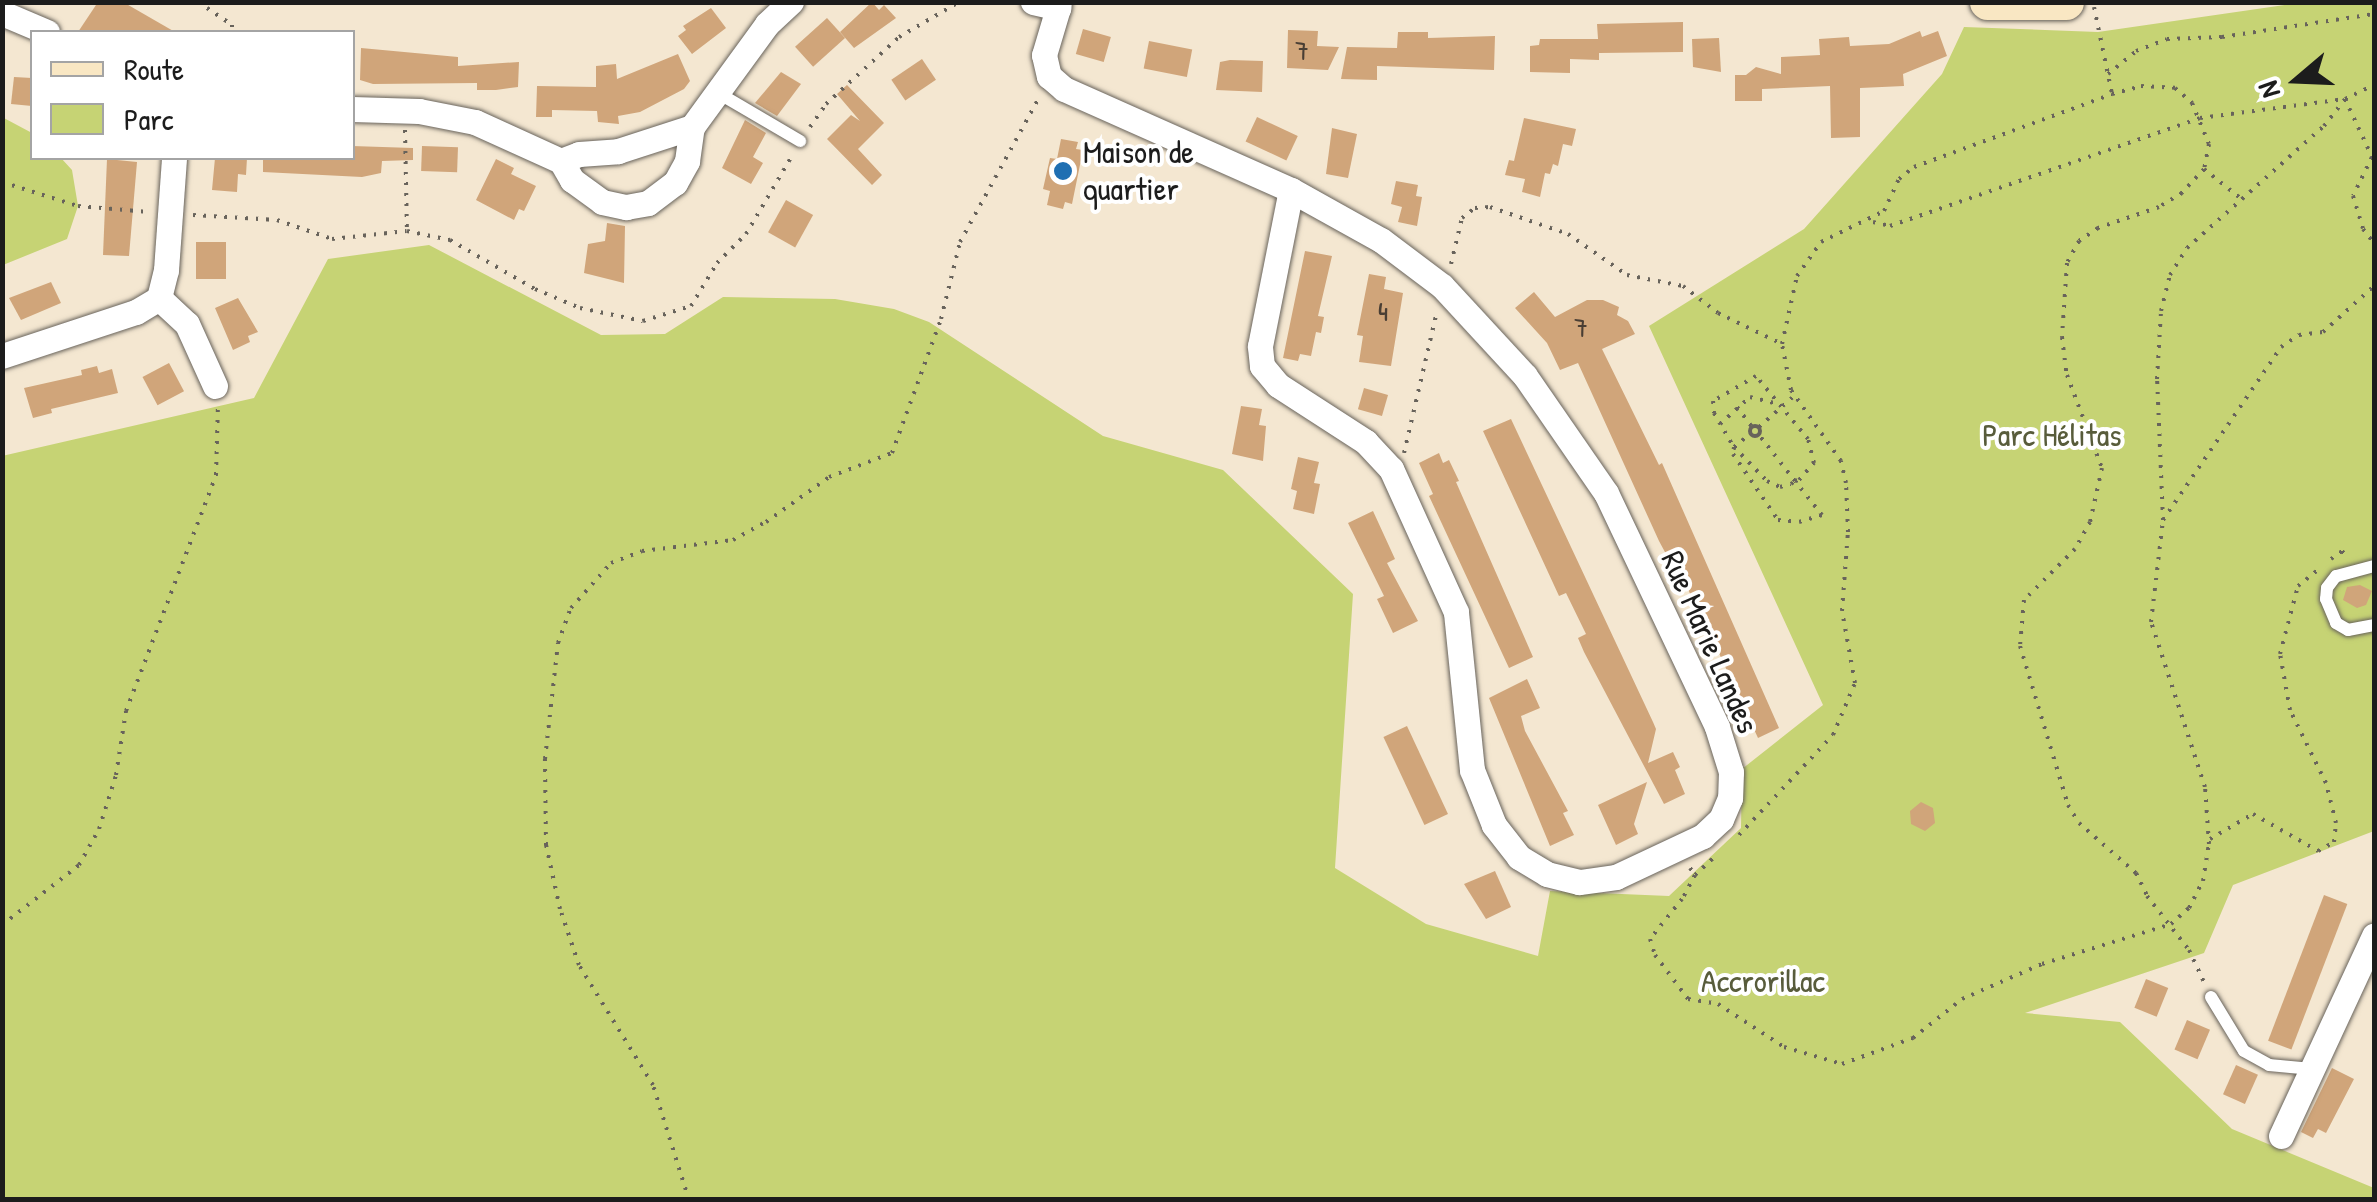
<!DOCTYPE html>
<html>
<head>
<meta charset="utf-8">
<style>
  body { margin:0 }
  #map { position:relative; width:2377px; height:1202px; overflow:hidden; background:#f4e7d1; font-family:"Patrick Hand",sans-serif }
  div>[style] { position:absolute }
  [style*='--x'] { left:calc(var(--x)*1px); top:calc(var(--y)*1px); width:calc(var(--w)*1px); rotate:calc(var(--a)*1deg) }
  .green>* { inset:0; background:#c6d374 }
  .building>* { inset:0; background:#d0a57a; transform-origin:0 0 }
  .path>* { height:4px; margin-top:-2px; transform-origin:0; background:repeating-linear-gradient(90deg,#68635b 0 2.5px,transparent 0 10.5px) }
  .path>.ring { margin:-2px; padding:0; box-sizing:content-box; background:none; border:4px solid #68635b; border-radius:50% }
  .roads { filter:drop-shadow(0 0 2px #68635b) drop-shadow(0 0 2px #68635b) }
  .lane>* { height:12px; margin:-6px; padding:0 6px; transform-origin:6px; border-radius:6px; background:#fff }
  .street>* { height:25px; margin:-12.5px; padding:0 12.5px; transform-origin:12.5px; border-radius:12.5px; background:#fff }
  .secondary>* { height:35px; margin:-17.5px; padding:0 17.5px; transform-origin:17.5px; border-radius:17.5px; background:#f9e7c3 }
  .dots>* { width:28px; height:28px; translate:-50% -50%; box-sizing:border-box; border:5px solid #fff; border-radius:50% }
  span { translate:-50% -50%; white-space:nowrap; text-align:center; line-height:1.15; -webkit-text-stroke:8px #fff; paint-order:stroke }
  .number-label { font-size:28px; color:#493e34 }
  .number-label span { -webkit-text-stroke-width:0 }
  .poi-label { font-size:32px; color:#1c1c1c }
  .left { translate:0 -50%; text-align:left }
  .park-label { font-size:32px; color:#585c3b }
  .street-label { font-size:32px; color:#1c1c1c }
  .frame { position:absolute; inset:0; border:5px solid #1c1c1c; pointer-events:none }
  .legend { position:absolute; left:30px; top:30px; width:325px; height:130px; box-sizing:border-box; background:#fff; border:2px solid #a4a4a4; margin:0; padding:12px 18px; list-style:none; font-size:30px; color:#1c1c1c }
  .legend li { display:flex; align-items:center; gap:20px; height:50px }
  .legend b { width:50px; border:2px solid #a4a4a4 }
  .north { position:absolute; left:2247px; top:30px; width:100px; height:100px; -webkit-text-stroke:8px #fff; paint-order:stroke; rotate:251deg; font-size:28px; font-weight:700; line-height:40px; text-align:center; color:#1c1c1c }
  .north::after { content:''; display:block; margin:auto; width:35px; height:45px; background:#1c1c1c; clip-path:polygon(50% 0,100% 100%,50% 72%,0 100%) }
</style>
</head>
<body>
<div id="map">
  <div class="green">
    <i style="clip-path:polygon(2298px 3px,2374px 3px,2374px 831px,2233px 885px,2204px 953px,2025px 1013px,2120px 1022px,2232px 1129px,2374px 1188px,2374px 1199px,3px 1199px,2px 456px,254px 398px,328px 259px,429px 245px,601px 335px,665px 334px,723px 297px,835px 299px,894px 309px,929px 322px,1103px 436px,1223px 470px,1353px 594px,1335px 868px,1426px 924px,1538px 956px,1550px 891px,1669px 896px,1741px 828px,1742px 769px,1823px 705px,1649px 326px,1804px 229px,1942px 74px,1964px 27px,2098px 32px)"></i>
    <i style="clip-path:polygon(2px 117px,32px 133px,32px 158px,61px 158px,72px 170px,78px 206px,67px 239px,3px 265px)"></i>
  </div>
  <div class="building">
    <i style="clip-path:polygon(98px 2px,123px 2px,175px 32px,78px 32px)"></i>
    <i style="clip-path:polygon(872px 2px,879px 10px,884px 5px,896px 18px,854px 48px,840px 32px)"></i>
    <i style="clip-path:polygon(711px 8px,726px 28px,692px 54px,678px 36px,686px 30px,683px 26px)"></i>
    <i style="left:827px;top:18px;width:27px;height:43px;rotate:48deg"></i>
    <i style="clip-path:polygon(1683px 22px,1683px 52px,1599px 53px,1599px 60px,1570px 59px,1570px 73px,1530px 72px,1530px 46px,1539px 45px,1540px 39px,1598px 39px,1597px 24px)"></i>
    <i style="left:1083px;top:29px;width:29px;height:26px;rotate:16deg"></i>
    <i style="clip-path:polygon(1288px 30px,1318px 31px,1317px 46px,1339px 47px,1328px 70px,1287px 68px)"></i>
    <i style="clip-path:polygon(1920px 31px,1922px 37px,1938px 31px,1947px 56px,1903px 74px,1904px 86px,1860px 88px,1860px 137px,1831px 138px,1830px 86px,1762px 89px,1762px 101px,1735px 101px,1735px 75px,1746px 75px,1756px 67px,1781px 74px,1781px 57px,1820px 55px,1819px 39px,1849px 37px,1850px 46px,1889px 44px)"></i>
    <i style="clip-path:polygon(1398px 32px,1428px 32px,1428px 38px,1495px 36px,1494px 70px,1377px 66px,1377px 80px,1341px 79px,1347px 47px,1397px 48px)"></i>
    <i style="clip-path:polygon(1719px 38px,1721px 72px,1693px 67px,1692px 39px)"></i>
    <i style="left:1149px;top:41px;width:44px;height:28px;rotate:11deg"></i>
    <i style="clip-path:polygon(361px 48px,458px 57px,458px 66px,519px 62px,518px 87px,496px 90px,477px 90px,477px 83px,373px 84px,360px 80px)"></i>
    <i style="clip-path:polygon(678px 54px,690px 81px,684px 89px,640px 112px,618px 116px,619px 124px,598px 122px,597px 111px,552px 110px,552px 117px,536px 117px,537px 86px,596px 87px,596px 66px,616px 64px,617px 79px)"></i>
    <i style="left:922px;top:59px;width:25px;height:37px;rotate:56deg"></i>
    <i style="clip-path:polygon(1230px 60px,1263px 61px,1262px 92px,1216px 90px,1220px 62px)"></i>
    <i style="clip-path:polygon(781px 72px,801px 84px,777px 116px,755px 103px)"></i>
    <i style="clip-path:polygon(14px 77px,32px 78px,32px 106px,11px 104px)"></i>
    <i style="clip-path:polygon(847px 85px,884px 123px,858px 149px,882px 175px,872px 185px,827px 139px,851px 115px,860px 121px,837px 94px)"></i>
    <i style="left:1257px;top:117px;width:45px;height:27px;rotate:25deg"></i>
    <i style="clip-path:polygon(1524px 118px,1576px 129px,1572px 146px,1563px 144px,1558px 166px,1553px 164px,1550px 174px,1545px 173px,1540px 197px,1522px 192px,1525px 179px,1505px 175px,1509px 160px,1514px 161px)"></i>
    <i style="clip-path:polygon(745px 120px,766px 133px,753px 157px,763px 163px,751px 184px,722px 168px)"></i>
    <i style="clip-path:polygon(1332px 128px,1357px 134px,1348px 178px,1326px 174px)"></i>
    <i style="clip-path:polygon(1061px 139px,1078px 142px,1076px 149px,1083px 150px,1072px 204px,1065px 202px,1063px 209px,1047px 205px,1050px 191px,1043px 189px,1050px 158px,1057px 159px)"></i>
    <i style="clip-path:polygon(352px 146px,413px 148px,413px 160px,382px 161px,381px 173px,362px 177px,263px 172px,263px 158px,352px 158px)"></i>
    <i style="left:422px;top:146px;width:36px;height:25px;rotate:2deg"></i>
    <i style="clip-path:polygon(215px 158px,247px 158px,246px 175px,238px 174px,237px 192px,212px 190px)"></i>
    <i style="clip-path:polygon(107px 159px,137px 162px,129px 256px,103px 255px)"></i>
    <i style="clip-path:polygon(496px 159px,514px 168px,511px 174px,536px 186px,524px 211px,519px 209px,514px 220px,476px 200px)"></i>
    <i style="clip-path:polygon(1396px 181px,1418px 185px,1416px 196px,1422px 197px,1417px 226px,1398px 222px,1402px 207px,1391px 204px)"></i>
    <i style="left:786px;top:200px;width:31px;height:37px;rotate:29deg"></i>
    <i style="clip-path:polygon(607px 223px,625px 226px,624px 283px,584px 273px,588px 244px,605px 241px)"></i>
    <i style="left:226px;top:242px;width:37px;height:30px;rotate:90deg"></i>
    <i style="clip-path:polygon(1305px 251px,1332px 256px,1318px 316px,1324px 317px,1321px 333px,1316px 332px,1311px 356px,1300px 354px,1298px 361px,1283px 358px)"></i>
    <i style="clip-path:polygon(1369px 274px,1386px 277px,1384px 289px,1403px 293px,1391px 366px,1359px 362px,1363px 336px,1357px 335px)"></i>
    <i style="clip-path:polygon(51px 282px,61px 303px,21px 320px,9px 298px)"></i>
    <i style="clip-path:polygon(1534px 292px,1555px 317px,1587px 300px,1603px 300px,1619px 307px,1617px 315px,1628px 321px,1635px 334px,1602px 349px,1659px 465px,1662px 463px,1779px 728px,1758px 738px,1712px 638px,1708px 639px,1673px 551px,1666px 554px,1659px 541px,1578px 363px,1560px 370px,1547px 343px,1515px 308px)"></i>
    <i style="clip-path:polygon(238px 298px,258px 332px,248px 336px,250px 342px,233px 350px,215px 308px)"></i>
    <i style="left:169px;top:363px;width:32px;height:30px;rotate:62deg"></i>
    <i style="clip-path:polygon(97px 366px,99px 373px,112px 369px,118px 393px,51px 409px,52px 413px,33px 418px,24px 388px,82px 375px,81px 370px)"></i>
    <i style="left:1364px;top:388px;width:25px;height:22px;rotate:16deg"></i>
    <i style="clip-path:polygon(1241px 406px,1262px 409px,1259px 425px,1266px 426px,1263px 461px,1232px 454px)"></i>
    <i style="clip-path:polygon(1511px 419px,1653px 722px,1656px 729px,1648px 763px,1673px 752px,1680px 767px,1675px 770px,1685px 794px,1664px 804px,1584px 652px,1578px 638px,1586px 634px,1566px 593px,1559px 596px,1483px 431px)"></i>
    <i style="clip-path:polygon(1439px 453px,1443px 463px,1449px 460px,1459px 481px,1456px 482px,1533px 657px,1509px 668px,1429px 496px,1433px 494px,1419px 463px)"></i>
    <i style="clip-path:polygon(1298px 457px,1319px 462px,1314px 483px,1320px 484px,1314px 514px,1293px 509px,1297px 491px,1291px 489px)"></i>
    <i style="clip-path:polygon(1373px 511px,1395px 559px,1387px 563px,1418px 621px,1393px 633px,1377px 599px,1384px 596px,1348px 523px)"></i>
    <i style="clip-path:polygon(2360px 585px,2372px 591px,2366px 605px,2357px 608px,2343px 600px,2347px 587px)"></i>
    <i style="clip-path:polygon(1527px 679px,1540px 708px,1521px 716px,1525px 731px,1568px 811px,1563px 813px,1574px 835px,1550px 846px,1489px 698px)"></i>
    <i style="left:1407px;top:726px;width:97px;height:26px;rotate:65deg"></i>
    <i style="clip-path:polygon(1647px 782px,1634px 824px,1638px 834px,1616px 845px,1598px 805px)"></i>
    <i style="clip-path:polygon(1921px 802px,1933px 808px,1935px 823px,1925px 831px,1911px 824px,1910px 811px)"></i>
    <i style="clip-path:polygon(1495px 871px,1511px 907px,1486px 919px,1464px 884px)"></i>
    <i style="left:2324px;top:895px;width:25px;height:156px;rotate:21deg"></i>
    <i style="left:2146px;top:979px;width:24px;height:31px;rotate:22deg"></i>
    <i style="left:2187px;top:1020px;width:25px;height:32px;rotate:23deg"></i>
    <i style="left:2236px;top:1065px;width:24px;height:32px;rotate:24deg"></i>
    <i style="clip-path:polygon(2332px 1068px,2354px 1079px,2326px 1133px,2318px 1129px,2313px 1138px,2301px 1132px)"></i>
  </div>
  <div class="path">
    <i style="--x:207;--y:2;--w:6;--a:90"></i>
    <i style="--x:207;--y:8;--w:30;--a:34"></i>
    <i style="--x:232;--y:25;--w:7;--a:90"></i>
    <i style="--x:2094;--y:7;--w:89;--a:78.3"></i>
    <i style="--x:2112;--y:94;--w:30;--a:-15"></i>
    <i style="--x:2141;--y:86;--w:34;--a:3"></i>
    <i style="--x:2175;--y:88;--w:23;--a:41"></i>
    <i style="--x:2192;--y:103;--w:44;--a:67.5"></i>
    <i style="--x:2209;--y:144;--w:25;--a:101"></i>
    <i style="--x:2204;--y:169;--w:33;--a:133"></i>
    <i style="--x:2182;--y:193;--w:27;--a:149"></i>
    <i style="--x:2159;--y:207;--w:65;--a:161"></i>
    <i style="--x:2098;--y:228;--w:23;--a:146"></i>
    <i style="--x:2079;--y:241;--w:25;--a:119"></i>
    <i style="--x:2067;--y:263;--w:74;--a:93.9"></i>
    <i style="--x:2062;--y:337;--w:38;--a:83"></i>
    <i style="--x:2067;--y:375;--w:99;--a:69.4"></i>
    <i style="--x:2102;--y:468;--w:55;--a:102.5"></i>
    <i style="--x:2090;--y:522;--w:31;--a:119"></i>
    <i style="--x:2075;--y:549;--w:72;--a:135"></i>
    <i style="--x:2024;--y:600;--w:46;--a:95"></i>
    <i style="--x:2020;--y:646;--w:166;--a:73.2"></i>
    <i style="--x:2068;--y:805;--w:21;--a:59"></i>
    <i style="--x:2079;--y:823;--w:76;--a:41.3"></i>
    <i style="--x:2136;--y:873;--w:25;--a:64"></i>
    <i style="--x:2147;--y:896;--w:68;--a:52.1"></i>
    <i style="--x:2189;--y:950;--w:38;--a:65"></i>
    <i style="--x:2108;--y:74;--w:36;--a:-39"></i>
    <i style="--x:2136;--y:51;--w:33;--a:-21"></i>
    <i style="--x:2167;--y:39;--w:55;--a:-2.1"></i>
    <i style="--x:2222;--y:37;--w:154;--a:-8.6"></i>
    <i style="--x:2345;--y:99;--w:64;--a:65"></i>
    <i style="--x:2372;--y:157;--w:43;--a:116"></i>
    <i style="--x:2353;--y:196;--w:34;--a:73"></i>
    <i style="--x:2363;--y:229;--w:18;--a:52"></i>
    <i style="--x:810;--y:127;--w:28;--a:-55"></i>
    <i style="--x:826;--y:104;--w:99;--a:-42.5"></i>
    <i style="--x:899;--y:37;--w:69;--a:-30.3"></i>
    <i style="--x:405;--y:130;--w:101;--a:88.9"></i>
    <i style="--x:2204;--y:169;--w:45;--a:38.7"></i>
    <i style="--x:2;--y:182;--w:80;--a:17.5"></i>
    <i style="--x:78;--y:206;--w:71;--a:4.8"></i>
    <i style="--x:193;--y:215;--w:84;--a:3.4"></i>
    <i style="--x:277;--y:220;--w:58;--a:19.1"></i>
    <i style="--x:332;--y:239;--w:75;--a:-6.1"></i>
    <i style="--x:407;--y:231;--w:44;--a:11.8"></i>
    <i style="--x:450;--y:240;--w:98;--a:30"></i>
    <i style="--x:535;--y:289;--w:49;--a:22.9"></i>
    <i style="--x:580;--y:308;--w:64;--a:11.7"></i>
    <i style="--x:643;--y:321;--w:50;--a:-17.4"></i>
    <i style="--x:691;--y:306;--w:50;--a:-58.8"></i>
    <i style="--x:717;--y:263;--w:41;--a:-45"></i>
    <i style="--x:746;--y:234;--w:91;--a:-59.5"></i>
    <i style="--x:1873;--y:222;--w:17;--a:13"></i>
    <i style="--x:1890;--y:226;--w:328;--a:-19.2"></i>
    <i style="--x:2200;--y:118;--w:146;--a:-7.5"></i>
    <i style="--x:2345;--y:99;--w:32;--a:-26"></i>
    <i style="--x:1451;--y:264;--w:47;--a:-76.6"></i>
    <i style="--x:1462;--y:218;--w:16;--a:-38"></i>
    <i style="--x:1475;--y:208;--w:15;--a:-4"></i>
    <i style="--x:1490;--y:207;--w:83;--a:19.1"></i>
    <i style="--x:1568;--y:234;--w:72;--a:34.8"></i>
    <i style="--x:1627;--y:275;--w:57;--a:11.1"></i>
    <i style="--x:1683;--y:286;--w:44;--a:37.6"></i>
    <i style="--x:1718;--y:313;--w:71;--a:25.8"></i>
    <i style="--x:1737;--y:407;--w:25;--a:53"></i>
    <i style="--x:1720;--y:424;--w:40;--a:-42"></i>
    <i style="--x:1750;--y:397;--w:29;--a:14"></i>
    <i class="ring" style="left:1750px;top:426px;width:6px;height:6px"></i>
    <i style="--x:1759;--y:427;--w:48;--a:-41.6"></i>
    <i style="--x:1734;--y:447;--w:47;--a:45.9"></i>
    <i style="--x:1767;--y:481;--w:14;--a:25"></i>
    <i style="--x:1780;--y:487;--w:11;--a:-15"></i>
    <i style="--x:1791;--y:484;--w:5;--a:-37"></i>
    <i style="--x:1795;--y:481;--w:4;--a:-14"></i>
    <i style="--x:1799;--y:480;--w:23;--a:-49"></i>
    <i style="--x:1814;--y:463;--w:25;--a:-104"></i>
    <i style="--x:1808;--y:439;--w:82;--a:-129.5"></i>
    <i style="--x:1756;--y:376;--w:50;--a:149.8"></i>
    <i style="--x:1713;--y:401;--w:12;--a:85"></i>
    <i style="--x:1714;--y:413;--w:39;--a:60"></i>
    <i style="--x:1734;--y:447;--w:7;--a:98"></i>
    <i style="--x:1733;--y:454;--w:80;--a:55.7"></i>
    <i style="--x:1778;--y:520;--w:21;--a:5"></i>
    <i style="--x:1799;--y:522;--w:24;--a:-17"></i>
    <i style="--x:1822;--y:515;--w:43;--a:-128.5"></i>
    <i style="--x:1795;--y:481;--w:58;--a:-128"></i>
    <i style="--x:1734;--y:447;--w:21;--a:-39"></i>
    <i style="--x:1404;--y:453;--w:146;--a:-76.9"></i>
    <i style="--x:2163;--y:520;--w:209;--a:-55.7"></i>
    <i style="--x:2281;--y:347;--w:22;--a:-34"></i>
    <i style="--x:2299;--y:335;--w:24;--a:-7"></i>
    <i style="--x:2323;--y:332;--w:69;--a:-42"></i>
    <i style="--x:2331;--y:559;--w:14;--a:-36"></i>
    <i style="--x:2342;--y:551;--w:8;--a:50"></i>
    <i style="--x:1739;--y:835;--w:137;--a:-46.8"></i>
    <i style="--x:1833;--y:735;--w:56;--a:-67.1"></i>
    <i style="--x:1855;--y:683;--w:73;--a:-100.2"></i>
    <i style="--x:1842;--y:611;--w:79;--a:-85.7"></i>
    <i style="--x:1848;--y:532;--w:49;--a:-92.3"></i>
    <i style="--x:1846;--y:483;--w:23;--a:-103"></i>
    <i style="--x:1841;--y:461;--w:87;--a:-125.2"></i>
    <i style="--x:1791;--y:390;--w:47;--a:-101.1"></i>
    <i style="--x:1782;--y:344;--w:70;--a:-77.6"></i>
    <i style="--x:1797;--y:276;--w:42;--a:-54.8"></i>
    <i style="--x:1821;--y:242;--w:70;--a:-26.2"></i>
    <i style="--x:1884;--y:211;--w:35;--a:-65"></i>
    <i style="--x:1899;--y:179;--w:19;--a:-39"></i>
    <i style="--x:1914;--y:167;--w:211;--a:-20.2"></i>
    <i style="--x:2210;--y:839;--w:50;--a:-30.2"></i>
    <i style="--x:2253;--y:814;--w:75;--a:29.6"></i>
    <i style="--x:2318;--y:851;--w:18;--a:-29"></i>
    <i style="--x:2334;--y:842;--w:19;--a:-84"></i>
    <i style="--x:2336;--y:823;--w:41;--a:-104"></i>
    <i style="--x:2326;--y:783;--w:81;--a:-116.3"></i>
    <i style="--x:2290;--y:710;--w:57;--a:-100.1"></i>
    <i style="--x:2280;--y:654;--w:70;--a:-75.2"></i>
    <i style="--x:2298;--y:586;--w:28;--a:-39"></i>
    <i style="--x:1690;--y:868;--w:9;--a:54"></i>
    <i style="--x:1695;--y:875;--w:27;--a:118"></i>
    <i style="--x:1682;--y:899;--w:51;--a:128.7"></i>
    <i style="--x:1650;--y:939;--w:17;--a:73"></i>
    <i style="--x:1655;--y:955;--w:55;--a:53.1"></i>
    <i style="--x:1688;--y:999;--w:30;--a:9"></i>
    <i style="--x:1718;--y:1004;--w:79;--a:33.1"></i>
    <i style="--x:1784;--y:1047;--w:60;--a:16.3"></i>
    <i style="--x:1842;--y:1064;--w:76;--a:-20.1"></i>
    <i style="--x:1913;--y:1038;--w:63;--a:-38.5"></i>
    <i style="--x:1962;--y:999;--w:87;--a:-23.6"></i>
    <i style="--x:2042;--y:964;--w:135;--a:-17.2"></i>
    <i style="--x:2171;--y:924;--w:24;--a:-42"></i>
    <i style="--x:2189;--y:908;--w:30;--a:-63"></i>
    <i style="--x:2203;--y:881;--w:37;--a:-81"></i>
    <i style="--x:2209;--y:844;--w:57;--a:-94"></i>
    <i style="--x:2205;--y:787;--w:174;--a:-108.1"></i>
    <i style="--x:2151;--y:622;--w:103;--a:-83.3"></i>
    <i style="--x:2163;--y:520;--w:141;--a:-92.4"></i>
    <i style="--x:2157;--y:379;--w:68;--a:-86.6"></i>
    <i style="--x:2161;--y:311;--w:37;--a:-76"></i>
    <i style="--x:2170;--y:275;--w:32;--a:-58"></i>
    <i style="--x:2187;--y:248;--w:183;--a:-41.7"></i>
    <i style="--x:2324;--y:126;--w:34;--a:-52"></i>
    <i style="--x:1695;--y:875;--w:25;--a:-43"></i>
    <i style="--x:2;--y:925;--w:98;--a:-37.9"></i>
    <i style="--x:79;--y:865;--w:41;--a:-60.9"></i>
    <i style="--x:99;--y:829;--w:57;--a:-72.5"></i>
    <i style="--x:116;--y:775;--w:65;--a:-81.1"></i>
    <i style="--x:126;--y:711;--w:253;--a:-69.1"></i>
    <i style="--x:216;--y:475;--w:70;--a:-88.4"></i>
    <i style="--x:689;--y:1200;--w:121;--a:-107.4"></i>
    <i style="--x:653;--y:1085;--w:141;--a:-121.7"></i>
    <i style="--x:579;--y:965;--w:59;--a:-108.7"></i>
    <i style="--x:560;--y:909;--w:66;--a:-102.3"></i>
    <i style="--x:546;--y:845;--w:86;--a:-90.7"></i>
    <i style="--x:545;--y:759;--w:117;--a:-83.6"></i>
    <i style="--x:558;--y:643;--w:37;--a:-70"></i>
    <i style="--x:571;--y:608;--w:60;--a:-48.4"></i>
    <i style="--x:611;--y:563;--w:33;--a:-21"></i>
    <i style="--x:642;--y:551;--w:92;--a:-6.9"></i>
    <i style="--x:733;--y:540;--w:38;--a:-29"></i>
    <i style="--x:766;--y:522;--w:77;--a:-35.5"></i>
    <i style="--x:829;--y:477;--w:67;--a:-20.9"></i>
    <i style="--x:892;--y:453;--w:143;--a:-69.9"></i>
    <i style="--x:941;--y:319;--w:79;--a:-76.1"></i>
    <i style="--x:960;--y:242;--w:164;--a:-61.3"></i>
  </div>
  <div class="roads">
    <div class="lane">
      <i style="--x:720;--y:94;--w:93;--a:30.4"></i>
      <i style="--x:2374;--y:566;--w:39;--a:165"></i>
      <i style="--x:2336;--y:576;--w:15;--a:127"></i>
      <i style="--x:2327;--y:588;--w:11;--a:95"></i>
      <i style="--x:2326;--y:599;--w:26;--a:67"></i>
      <i style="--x:2336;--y:623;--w:14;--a:30"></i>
      <i style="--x:2348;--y:630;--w:26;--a:-11"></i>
      <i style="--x:2211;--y:997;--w:63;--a:58.6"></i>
      <i style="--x:2244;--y:1051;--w:29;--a:29"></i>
      <i style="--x:2269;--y:1065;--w:43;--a:5.3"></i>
    </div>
    <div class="street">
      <i style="--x:1033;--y:2;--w:26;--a:13"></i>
      <i style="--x:1058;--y:8;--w:6;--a:-81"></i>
      <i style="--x:1058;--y:8;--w:49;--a:106.6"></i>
      <i style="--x:1044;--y:55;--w:22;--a:77"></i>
      <i style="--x:1049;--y:76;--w:20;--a:41"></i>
      <i style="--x:1064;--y:89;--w:248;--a:24"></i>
      <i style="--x:1291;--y:190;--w:103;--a:29.1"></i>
      <i style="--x:1381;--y:240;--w:76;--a:37"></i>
      <i style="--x:1442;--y:286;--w:122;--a:47.3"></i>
      <i style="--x:1525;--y:376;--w:142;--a:55.3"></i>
      <i style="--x:1606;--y:493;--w:259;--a:64.6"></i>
      <i style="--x:1717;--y:727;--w:47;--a:72.7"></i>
      <i style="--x:1731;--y:772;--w:26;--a:92"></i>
      <i style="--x:1730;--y:798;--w:23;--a:113"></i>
      <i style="--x:1721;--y:819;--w:25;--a:137"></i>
      <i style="--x:1703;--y:836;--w:96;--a:154.8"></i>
      <i style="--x:1616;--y:877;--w:37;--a:172"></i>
      <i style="--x:1579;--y:882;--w:33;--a:-166"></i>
      <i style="--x:1547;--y:874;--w:33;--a:-149"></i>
      <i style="--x:1519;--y:857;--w:41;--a:-128"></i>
      <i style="--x:1494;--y:825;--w:59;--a:-111.8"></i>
      <i style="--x:1472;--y:770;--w:159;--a:-95.8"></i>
      <i style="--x:1456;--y:612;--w:157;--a:-114.4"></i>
      <i style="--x:1391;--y:469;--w:37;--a:-133"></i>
      <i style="--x:1366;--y:442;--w:105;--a:-147.1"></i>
      <i style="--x:1278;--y:385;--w:25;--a:-130"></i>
      <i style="--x:1262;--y:366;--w:20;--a:-96"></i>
      <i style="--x:1260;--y:346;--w:159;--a:-78.8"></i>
      <i style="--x:2;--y:13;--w:49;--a:22.9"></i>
      <i style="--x:352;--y:109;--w:67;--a:1.7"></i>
      <i style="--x:419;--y:111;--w:57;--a:11.1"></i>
      <i style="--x:475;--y:122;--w:94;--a:24.4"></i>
      <i style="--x:561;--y:161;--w:22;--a:60"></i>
      <i style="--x:572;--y:180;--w:37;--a:36"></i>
      <i style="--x:602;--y:202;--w:25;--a:12"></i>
      <i style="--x:626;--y:207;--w:22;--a:-10"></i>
      <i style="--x:648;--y:203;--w:34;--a:-37"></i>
      <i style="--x:675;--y:183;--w:25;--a:-61"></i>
      <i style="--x:687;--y:161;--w:34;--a:-82"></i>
      <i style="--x:692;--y:127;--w:127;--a:-53.9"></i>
      <i style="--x:767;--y:24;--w:33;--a:-43"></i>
      <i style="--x:561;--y:161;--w:19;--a:-21"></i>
      <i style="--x:579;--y:154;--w:39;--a:-4"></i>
      <i style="--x:618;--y:151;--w:78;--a:-18"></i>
      <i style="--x:159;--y:298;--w:38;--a:43"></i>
      <i style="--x:187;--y:324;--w:68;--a:65.7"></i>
      <i style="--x:2;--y:356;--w:141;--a:-18.2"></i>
      <i style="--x:136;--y:312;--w:27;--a:-31"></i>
      <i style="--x:159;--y:298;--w:29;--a:-76"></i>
      <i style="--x:166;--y:270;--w:112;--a:-85.9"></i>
      <i style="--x:2281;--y:1136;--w:221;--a:-65.1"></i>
    </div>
    <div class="secondary">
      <i style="--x:1987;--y:2;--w:79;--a:0"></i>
    </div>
  </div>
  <div class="dots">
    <i style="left:1063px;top:171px;background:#1f6fb2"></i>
  </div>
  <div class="number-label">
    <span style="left:1302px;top:50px">7</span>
    <span style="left:1383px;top:311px">4</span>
    <span style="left:1581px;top:327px">7</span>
  </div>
  <div class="poi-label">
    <span class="left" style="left:1083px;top:171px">Maison de<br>quartier</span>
  </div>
  <div class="park-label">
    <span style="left:2052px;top:435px">Parc Hélitas</span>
    <span style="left:1763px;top:981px">Accrorillac</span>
  </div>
  <div class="street-label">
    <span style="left:1710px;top:642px;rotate:66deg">Rue Marie Landes</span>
  </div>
  <div class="frame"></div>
  <ul class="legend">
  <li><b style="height:12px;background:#f9e7c3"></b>Route</li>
  <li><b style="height:28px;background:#c6d374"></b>Parc</li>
  </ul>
  <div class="north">N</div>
</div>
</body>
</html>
